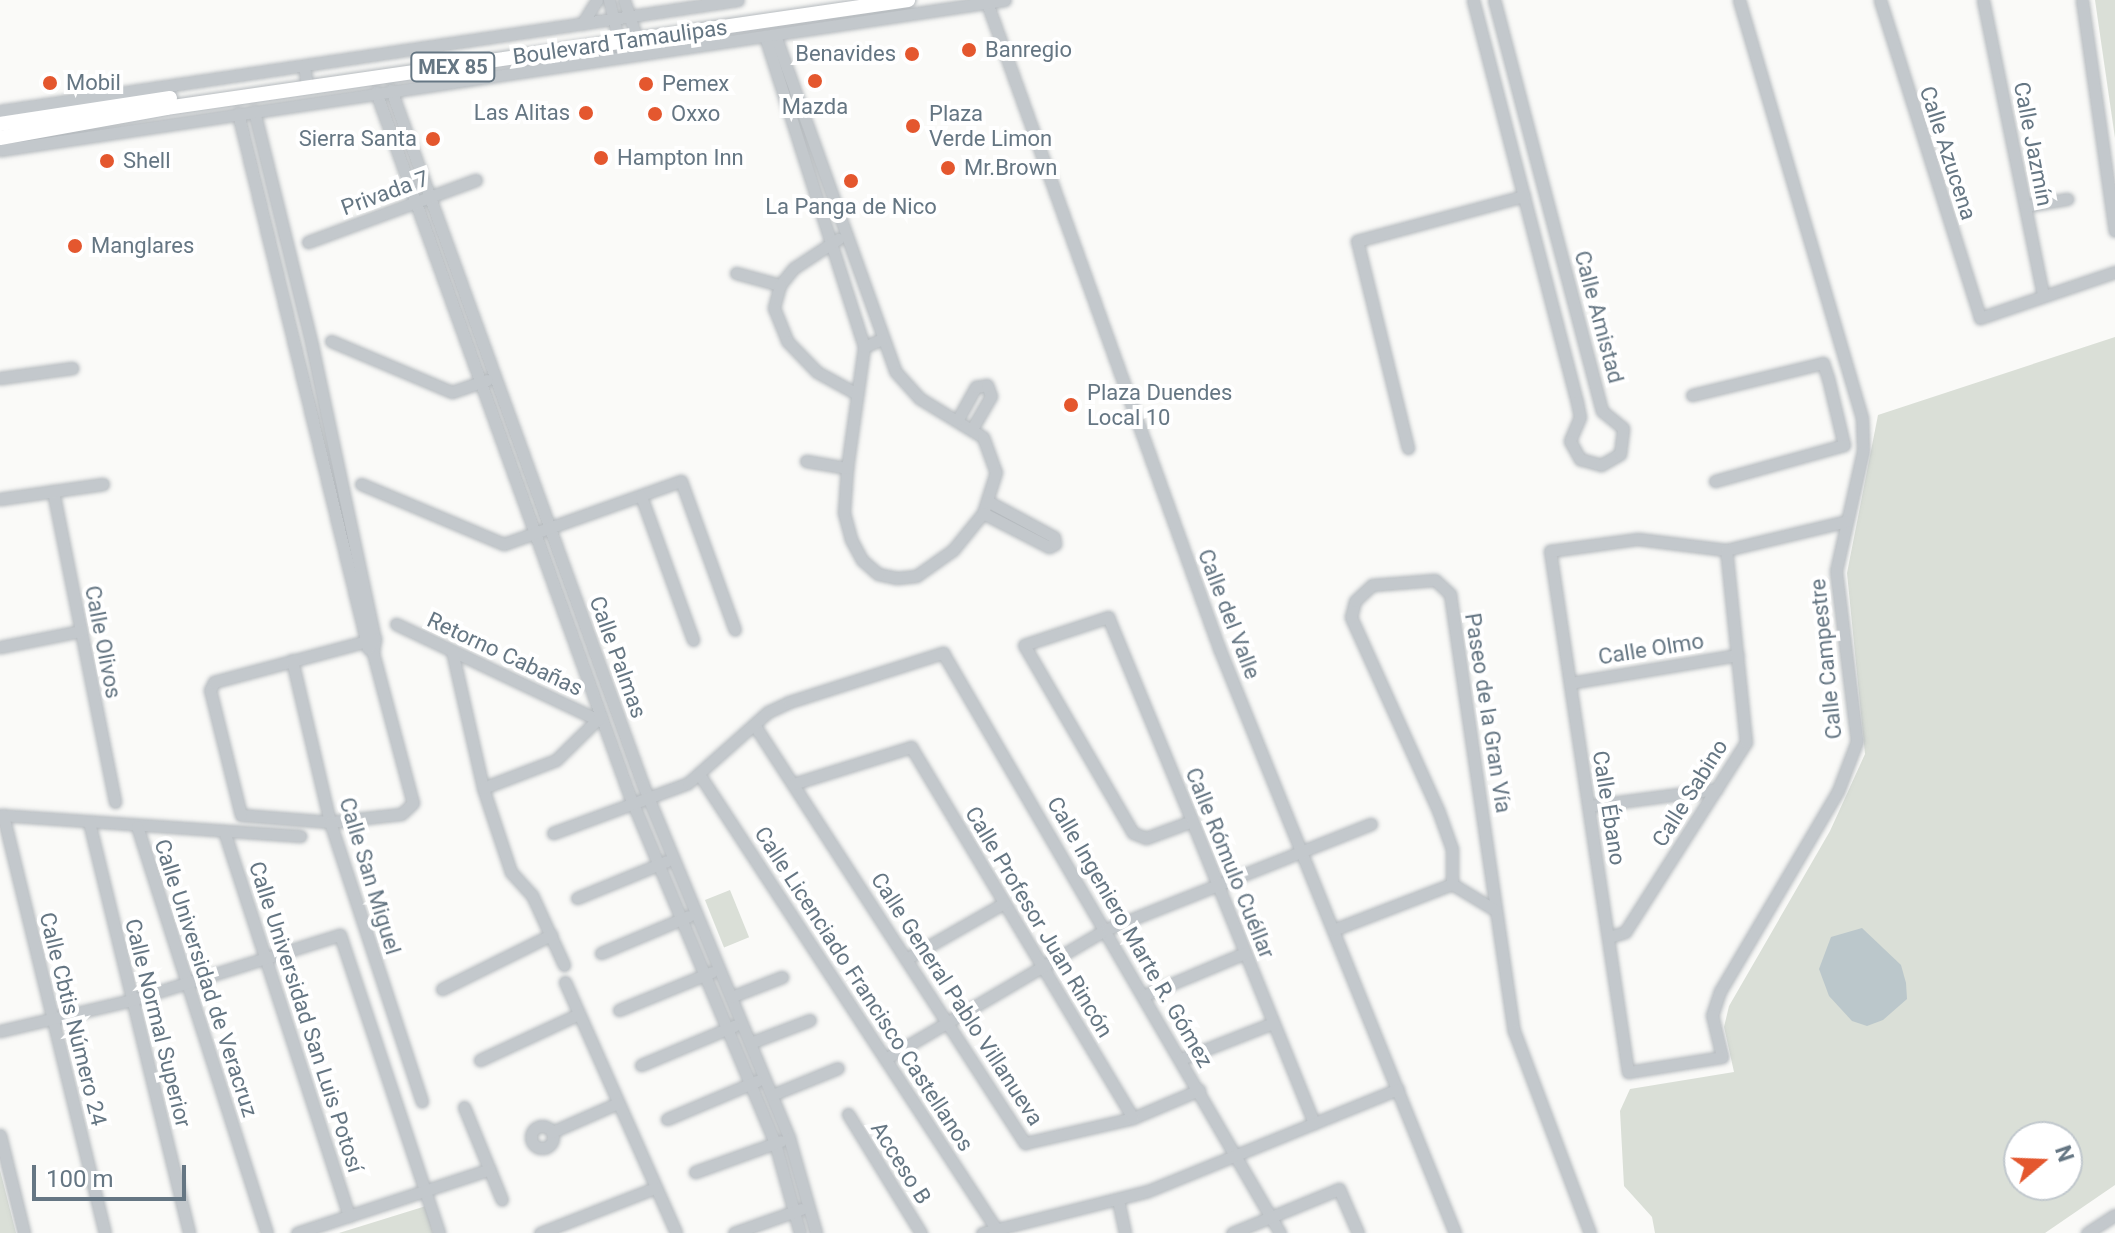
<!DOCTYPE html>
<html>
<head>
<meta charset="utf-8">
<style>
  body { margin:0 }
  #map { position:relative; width:2115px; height:1233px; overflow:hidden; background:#fafaf8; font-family:Roboto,sans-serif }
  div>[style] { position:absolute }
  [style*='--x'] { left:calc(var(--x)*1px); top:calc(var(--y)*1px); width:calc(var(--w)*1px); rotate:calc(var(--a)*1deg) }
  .green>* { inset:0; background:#dadfd7; transform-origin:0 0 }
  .water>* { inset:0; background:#bbc7cb }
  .roads { filter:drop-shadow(0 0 2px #b5babe) drop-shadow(0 0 2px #b5babe) }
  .minor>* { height:11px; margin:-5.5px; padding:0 5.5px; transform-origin:5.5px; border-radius:5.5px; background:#c3c8cc }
  .minor>.ring { margin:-5.5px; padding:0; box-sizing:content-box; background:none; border:11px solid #c3c8cc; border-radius:50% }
  .major>* { height:14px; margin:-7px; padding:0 7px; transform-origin:7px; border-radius:7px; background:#fff }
  .dots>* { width:22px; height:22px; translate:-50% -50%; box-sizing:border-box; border:4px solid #fff; border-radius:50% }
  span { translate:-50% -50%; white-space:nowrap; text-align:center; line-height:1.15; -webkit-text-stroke:8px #fff; paint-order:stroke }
  .shield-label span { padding:2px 6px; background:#fff; border:2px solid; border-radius:6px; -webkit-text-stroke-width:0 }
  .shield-label { font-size:20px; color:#657683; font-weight:700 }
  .street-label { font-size:22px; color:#657683 }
  .poi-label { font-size:22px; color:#657683 }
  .left { translate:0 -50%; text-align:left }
  .right { translate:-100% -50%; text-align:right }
  .north { position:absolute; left:2003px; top:1121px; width:80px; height:80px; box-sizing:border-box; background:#fff; border:2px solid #c1c8cd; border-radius:50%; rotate:71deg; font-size:22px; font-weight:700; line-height:32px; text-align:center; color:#657683 }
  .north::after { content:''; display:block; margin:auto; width:28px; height:36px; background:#e4572e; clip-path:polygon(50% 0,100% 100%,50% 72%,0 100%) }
  .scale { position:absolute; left:32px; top:1165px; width:154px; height:36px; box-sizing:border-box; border:4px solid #657683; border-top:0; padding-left:10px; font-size:24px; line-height:28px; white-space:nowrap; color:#657683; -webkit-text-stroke:6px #fff; paint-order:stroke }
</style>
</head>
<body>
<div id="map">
  <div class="green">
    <i style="clip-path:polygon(2095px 0,2115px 0,2115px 138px)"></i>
    <i style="clip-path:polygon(evenodd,2115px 337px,2115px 1185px,2045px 1233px,1655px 1233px,1652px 1217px,1624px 1186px,1620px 1111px,1630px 1089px,1734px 1072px,1724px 1027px,1729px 1006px,1830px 831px,1865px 754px,1847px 573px,1878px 415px,2115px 337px,2019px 1137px,2067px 1137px,2067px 1185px,2019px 1185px,2019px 1137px)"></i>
    <i style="left:730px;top:890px;width:51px;height:27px;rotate:68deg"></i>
    <i style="clip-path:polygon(0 1170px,16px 1233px,0 1233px)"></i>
    <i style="clip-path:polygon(426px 1206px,433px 1233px,339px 1233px)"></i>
  </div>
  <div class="water">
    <i style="clip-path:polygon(1862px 928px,1901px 965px,1906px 983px,1907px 999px,1883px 1020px,1867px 1026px,1852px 1021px,1829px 996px,1819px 969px,1831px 937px)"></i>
  </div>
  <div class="roads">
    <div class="minor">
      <i style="--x:609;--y:0;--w:51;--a:76.5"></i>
      <i style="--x:624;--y:0;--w:47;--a:71.6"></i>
      <i style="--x:986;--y:0;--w:689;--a:70.22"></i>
      <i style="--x:1219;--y:648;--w:631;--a:68.03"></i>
      <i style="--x:1473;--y:0;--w:415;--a:75.5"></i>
      <i style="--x:1577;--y:402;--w:15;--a:79"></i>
      <i style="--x:1580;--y:417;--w:26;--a:113"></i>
      <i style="--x:1570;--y:441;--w:21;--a:61"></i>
      <i style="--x:1580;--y:459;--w:22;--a:16"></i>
      <i style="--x:1601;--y:465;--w:22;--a:-30"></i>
      <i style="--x:1620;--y:454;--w:26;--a:-83"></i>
      <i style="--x:1623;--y:428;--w:27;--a:-141"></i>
      <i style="--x:1602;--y:411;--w:425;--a:-104.7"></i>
      <i style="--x:1739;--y:0;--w:436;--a:73.6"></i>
      <i style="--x:1862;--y:418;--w:33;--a:88"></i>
      <i style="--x:1863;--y:451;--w:123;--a:102.7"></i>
      <i style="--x:1836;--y:571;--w:171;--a:83"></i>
      <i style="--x:1857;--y:741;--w:53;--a:110.8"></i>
      <i style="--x:1838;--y:791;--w:232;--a:120.5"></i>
      <i style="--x:1720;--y:991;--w:25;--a:108"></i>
      <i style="--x:1712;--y:1015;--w:43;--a:76.6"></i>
      <i style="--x:1722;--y:1057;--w:95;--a:170.9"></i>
      <i style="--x:1628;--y:1072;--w:527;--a:-98.51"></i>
      <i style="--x:1550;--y:551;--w:89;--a:-7.8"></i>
      <i style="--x:1638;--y:539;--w:89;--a:7.1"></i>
      <i style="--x:1726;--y:550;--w:124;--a:-13.5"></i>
      <i style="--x:1880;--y:0;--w:333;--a:72.5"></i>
      <i style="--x:1980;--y:318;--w:143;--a:-18.8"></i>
      <i style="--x:1983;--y:0;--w:302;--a:78.5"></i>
      <i style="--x:2082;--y:0;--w:233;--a:81.9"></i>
      <i style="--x:582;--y:24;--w:28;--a:-58"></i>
      <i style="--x:775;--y:35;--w:357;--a:70.3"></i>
      <i style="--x:895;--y:371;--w:36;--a:48"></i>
      <i style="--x:919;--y:398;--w:75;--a:31.4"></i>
      <i style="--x:983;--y:437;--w:37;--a:70"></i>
      <i style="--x:996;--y:472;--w:43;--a:107.6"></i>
      <i style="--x:983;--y:513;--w:48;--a:129"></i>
      <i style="--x:953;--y:550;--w:45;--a:144.9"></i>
      <i style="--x:916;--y:576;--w:19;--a:174"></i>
      <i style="--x:897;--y:578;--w:19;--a:-168"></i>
      <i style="--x:878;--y:574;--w:21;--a:-139"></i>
      <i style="--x:862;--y:560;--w:24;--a:-118"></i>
      <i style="--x:851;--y:539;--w:28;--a:-105"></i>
      <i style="--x:844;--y:512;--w:44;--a:-86.1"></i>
      <i style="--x:765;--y:36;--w:326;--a:72.3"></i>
      <i style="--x:304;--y:66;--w:13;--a:81"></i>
      <i style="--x:391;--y:90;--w:739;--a:70.07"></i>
      <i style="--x:643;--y:785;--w:382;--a:67.5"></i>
      <i style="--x:789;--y:1138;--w:99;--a:74.1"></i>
      <i style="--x:376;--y:92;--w:746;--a:70.18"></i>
      <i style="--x:629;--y:794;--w:378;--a:67.3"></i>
      <i style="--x:775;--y:1143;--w:93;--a:74.5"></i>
      <i style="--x:0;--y:111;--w:746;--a:-8.55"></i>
      <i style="--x:254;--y:111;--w:242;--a:76.1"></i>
      <i style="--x:312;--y:346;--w:300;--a:77.9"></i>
      <i style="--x:375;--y:639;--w:14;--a:98"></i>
      <i style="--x:373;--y:653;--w:155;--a:75.1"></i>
      <i style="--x:413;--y:803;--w:16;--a:137"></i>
      <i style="--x:401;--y:814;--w:71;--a:173.6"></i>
      <i style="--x:330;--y:822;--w:89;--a:-175.5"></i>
      <i style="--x:241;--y:815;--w:129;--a:-103.9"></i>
      <i style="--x:210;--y:690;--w:9;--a:-63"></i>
      <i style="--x:214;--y:682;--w:167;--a:-15"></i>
      <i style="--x:238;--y:113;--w:551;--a:76.34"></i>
      <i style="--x:0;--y:150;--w:1016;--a:-8.49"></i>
      <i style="--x:2025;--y:206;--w:43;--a:-9.5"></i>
      <i style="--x:308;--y:242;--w:179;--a:-20.3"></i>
      <i style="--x:736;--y:273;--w:46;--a:15.3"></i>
      <i style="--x:780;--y:285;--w:22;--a:-51"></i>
      <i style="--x:794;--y:268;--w:53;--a:-33.4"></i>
      <i style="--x:780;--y:285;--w:24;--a:105"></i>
      <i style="--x:774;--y:308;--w:35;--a:68"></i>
      <i style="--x:787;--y:341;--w:43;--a:45.9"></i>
      <i style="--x:817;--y:372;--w:46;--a:28.8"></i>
      <i style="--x:331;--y:341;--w:131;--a:22.9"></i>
      <i style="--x:452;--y:392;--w:37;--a:-19"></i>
      <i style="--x:0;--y:378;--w:73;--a:-7.9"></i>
      <i style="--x:1692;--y:395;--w:135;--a:-13.7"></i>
      <i style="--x:1823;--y:363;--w:16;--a:72"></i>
      <i style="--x:1828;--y:378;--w:69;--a:76.6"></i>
      <i style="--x:1844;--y:445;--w:134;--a:164.4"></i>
      <i style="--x:958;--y:419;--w:37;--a:-61"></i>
      <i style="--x:976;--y:387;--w:11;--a:-10"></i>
      <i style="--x:987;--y:385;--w:12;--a:70"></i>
      <i style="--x:991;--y:396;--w:36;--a:120"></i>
      <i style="--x:1408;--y:448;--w:213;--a:-103.8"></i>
      <i style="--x:1357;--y:241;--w:173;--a:-15.1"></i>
      <i style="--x:806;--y:461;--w:42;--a:9.7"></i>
      <i style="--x:847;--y:468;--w:122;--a:-82"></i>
      <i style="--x:864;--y:347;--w:20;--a:-24"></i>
      <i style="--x:361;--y:484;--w:155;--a:22.8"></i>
      <i style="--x:504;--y:544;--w:188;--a:-19.6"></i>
      <i style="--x:681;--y:481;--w:158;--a:70.1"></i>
      <i style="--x:53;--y:491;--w:317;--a:78.7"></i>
      <i style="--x:641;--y:496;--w:153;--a:70.1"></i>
      <i style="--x:0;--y:499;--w:104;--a:-8.3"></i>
      <i style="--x:983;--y:513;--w:74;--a:27.3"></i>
      <i style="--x:1049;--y:547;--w:7;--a:-27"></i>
      <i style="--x:1055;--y:544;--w:7;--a:-98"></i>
      <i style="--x:1054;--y:537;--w:74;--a:-151.7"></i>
      <i style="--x:396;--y:624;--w:224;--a:25.4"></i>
      <i style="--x:0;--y:647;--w:82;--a:-11.3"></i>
      <i style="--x:452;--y:651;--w:140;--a:77.2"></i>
      <i style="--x:483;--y:788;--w:89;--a:71.6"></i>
      <i style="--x:511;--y:872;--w:31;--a:48"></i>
      <i style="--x:532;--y:895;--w:77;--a:65.4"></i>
      <i style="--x:292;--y:660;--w:166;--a:76.8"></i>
      <i style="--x:330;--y:822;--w:294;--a:71.8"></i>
      <i style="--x:1570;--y:683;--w:170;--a:-9.5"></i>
      <i style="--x:755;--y:726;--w:497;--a:57.1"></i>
      <i style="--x:1025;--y:1143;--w:111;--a:-13"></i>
      <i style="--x:1133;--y:1118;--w:72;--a:-23"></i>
      <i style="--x:699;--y:774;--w:541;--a:56.84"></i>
      <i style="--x:793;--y:784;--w:124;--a:-17.4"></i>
      <i style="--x:911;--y:747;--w:432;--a:59.1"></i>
      <i style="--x:483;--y:788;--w:78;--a:-21"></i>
      <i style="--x:556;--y:760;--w:63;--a:-44.4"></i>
      <i style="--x:1589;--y:806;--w:129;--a:-7.6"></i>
      <i style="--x:0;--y:815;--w:301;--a:4"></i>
      <i style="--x:3;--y:815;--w:430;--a:76.3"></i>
      <i style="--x:1192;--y:821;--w:49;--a:159.7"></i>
      <i style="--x:1146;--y:838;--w:14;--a:-159"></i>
      <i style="--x:1133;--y:833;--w:217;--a:-120.1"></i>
      <i style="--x:1024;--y:645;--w:89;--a:-18.4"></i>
      <i style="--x:1108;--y:617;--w:221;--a:67.6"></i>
      <i style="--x:1192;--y:821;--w:326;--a:68"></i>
      <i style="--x:89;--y:822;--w:423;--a:76.3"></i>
      <i style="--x:137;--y:826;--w:427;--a:72.3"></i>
      <i style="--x:224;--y:831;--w:405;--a:72"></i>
      <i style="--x:553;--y:833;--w:144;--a:-20.3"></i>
      <i style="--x:688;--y:783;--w:107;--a:-41.6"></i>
      <i style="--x:768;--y:712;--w:23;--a:-25"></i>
      <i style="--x:789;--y:702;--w:162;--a:-17.7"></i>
      <i style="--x:943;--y:653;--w:671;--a:59.84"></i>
      <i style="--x:1452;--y:884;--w:35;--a:-90"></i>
      <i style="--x:1452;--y:849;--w:41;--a:-109.7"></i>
      <i style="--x:1438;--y:810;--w:212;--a:-114.3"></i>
      <i style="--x:1351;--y:617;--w:16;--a:-76"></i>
      <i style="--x:1355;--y:601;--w:23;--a:-43"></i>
      <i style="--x:1372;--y:585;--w:63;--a:-4.5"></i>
      <i style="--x:1435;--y:580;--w:21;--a:43"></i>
      <i style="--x:1450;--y:594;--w:442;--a:81.7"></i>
      <i style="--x:1514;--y:1031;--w:216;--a:69.4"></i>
      <i style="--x:577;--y:898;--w:97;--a:-22.3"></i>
      <i style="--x:1333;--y:930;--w:128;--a:-21.1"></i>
      <i style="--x:1452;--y:884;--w:50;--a:31.2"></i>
      <i style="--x:1609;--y:937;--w:17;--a:-17"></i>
      <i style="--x:1625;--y:932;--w:225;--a:-57.5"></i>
      <i style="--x:1746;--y:742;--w:193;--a:-95.9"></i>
      <i style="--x:601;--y:953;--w:95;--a:-22.8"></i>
      <i style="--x:906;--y:959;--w:113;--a:-29.7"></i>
      <i style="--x:565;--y:982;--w:274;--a:66.1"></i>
      <i style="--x:442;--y:989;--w:122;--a:-26.4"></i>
      <i style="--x:1145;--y:995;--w:108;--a:-22.8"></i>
      <i style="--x:731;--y:997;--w:55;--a:-21.4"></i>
      <i style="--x:619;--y:1010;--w:100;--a:-22.2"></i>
      <i style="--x:0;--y:1031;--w:136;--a:-13.2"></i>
      <i style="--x:132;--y:1000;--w:218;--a:-17.4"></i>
      <i style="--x:340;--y:935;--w:314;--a:71.6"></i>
      <i style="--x:750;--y:1043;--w:64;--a:-21"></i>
      <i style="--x:885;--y:1059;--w:257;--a:-30.4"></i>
      <i style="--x:1107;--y:929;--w:284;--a:-21.7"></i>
      <i style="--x:1181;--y:1059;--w:99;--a:-21.4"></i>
      <i style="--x:480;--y:1060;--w:109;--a:-24.9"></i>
      <i style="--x:641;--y:1065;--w:101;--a:-22.8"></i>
      <i style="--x:772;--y:1095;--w:71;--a:-22.2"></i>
      <i style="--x:464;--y:1107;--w:100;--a:67.8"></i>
      <i style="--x:848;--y:1114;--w:140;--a:58.5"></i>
      <i style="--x:667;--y:1119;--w:98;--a:-22.9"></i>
      <i class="ring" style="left:531px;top:1126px;width:11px;height:11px"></i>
      <i style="--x:552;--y:1132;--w:72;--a:-23.7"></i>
      <i style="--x:0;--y:1135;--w:101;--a:76.2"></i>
      <i style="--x:695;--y:1172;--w:91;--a:-19.8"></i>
      <i style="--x:1118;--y:1200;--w:34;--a:78"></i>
      <i style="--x:297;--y:1233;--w:203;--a:-18.3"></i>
      <i style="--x:540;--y:1233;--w:123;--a:-21.4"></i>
      <i style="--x:734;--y:1233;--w:71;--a:-19.7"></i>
      <i style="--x:982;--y:1233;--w:171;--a:-14.2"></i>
      <i style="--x:1148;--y:1191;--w:270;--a:-22.2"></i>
      <i style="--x:1232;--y:1233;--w:116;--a:-22.4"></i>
      <i style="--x:1339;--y:1189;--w:48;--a:66.6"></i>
      <i style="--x:2087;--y:1233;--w:33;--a:-33"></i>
    </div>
    <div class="major">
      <i style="--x:0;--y:124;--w:172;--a:-8.7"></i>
      <i style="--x:0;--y:138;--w:169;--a:-10.2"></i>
      <i style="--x:166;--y:108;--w:750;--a:-8.28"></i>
    </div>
  </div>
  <div class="dots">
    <i style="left:969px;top:50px;background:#e4572e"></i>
    <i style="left:912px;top:54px;background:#e4572e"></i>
    <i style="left:815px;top:81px;background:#e4572e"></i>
    <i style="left:50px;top:83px;background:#e4572e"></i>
    <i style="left:646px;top:84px;background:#e4572e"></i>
    <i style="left:586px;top:113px;background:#e4572e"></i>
    <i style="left:655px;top:114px;background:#e4572e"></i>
    <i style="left:913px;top:126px;background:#e4572e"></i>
    <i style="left:433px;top:139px;background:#e4572e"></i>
    <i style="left:601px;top:158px;background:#e4572e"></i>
    <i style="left:107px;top:161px;background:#e4572e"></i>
    <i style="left:948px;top:168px;background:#e4572e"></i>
    <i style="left:851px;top:181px;background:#e4572e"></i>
    <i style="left:75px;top:246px;background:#e4572e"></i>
    <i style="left:1071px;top:405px;background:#e4572e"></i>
  </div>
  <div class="shield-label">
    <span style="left:453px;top:67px">MEX 85</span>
  </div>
  <div class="street-label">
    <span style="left:620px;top:42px;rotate:-8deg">Boulevard Tamaulipas</span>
    <span style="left:2033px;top:144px;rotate:79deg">Calle Jazmín</span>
    <span style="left:1948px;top:153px;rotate:72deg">Calle Azucena</span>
    <span style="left:385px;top:193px;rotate:-20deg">Privada 7</span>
    <span style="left:1599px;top:317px;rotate:75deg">Calle Amistad</span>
    <span style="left:1229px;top:614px;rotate:69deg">Calle del Valle</span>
    <span style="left:103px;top:642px;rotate:79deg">Calle Olivos</span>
    <span style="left:1651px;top:649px;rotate:-9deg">Calle Olmo</span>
    <span style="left:505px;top:654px;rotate:25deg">Retorno Cabañas</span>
    <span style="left:618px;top:657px;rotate:70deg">Calle Palmas</span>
    <span style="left:1826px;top:659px;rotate:-96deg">Calle Campestre</span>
    <span style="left:1488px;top:713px;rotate:81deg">Paseo de la Gran Vía</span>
    <span style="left:1690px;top:793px;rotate:-58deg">Calle Sabino</span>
    <span style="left:1609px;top:808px;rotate:81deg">Calle Ébano</span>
    <span style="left:1230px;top:863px;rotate:68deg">Calle Rómulo Cuéllar</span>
    <span style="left:370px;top:876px;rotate:73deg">Calle San Miguel</span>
    <span style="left:1039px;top:922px;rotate:59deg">Calle Profesor Juan Rincón</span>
    <span style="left:1130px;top:932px;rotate:60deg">Calle Ingeniero Marte R. Gómez</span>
    <span style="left:206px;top:978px;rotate:72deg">Calle Universidad de Veracruz</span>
    <span style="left:864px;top:989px;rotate:57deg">Calle Licenciado Francisco Castellanos</span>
    <span style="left:957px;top:999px;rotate:57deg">Calle General Pablo Villanueva</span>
    <span style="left:306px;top:1017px;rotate:72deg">Calle Universidad San Luis Potosí</span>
    <span style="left:73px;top:1019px;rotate:76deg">Calle Cbtis Número 24</span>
    <span style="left:158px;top:1023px;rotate:76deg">Calle Normal Superior</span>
    <span style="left:901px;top:1163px;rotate:58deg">Acceso B</span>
  </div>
  <div class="poi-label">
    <span class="left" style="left:985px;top:50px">Banregio</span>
    <span class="right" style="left:896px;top:54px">Benavides</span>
    <span class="left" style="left:66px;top:83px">Mobil</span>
    <span class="left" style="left:662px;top:84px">Pemex</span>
    <span style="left:815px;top:107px">Mazda</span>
    <span class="right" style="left:570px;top:113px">Las Alitas</span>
    <span class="left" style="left:929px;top:126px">Plaza<br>Verde Limon</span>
    <span class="left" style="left:671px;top:114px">Oxxo</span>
    <span class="right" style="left:417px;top:139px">Sierra Santa</span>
    <span class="left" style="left:617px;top:158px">Hampton Inn</span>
    <span class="left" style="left:123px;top:161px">Shell</span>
    <span class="left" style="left:964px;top:168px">Mr.Brown</span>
    <span style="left:851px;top:207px">La Panga de Nico</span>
    <span class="left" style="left:91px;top:246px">Manglares</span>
    <span class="left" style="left:1087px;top:405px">Plaza Duendes<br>Local 10</span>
  </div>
  <div class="north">N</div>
  <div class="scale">100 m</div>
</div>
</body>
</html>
